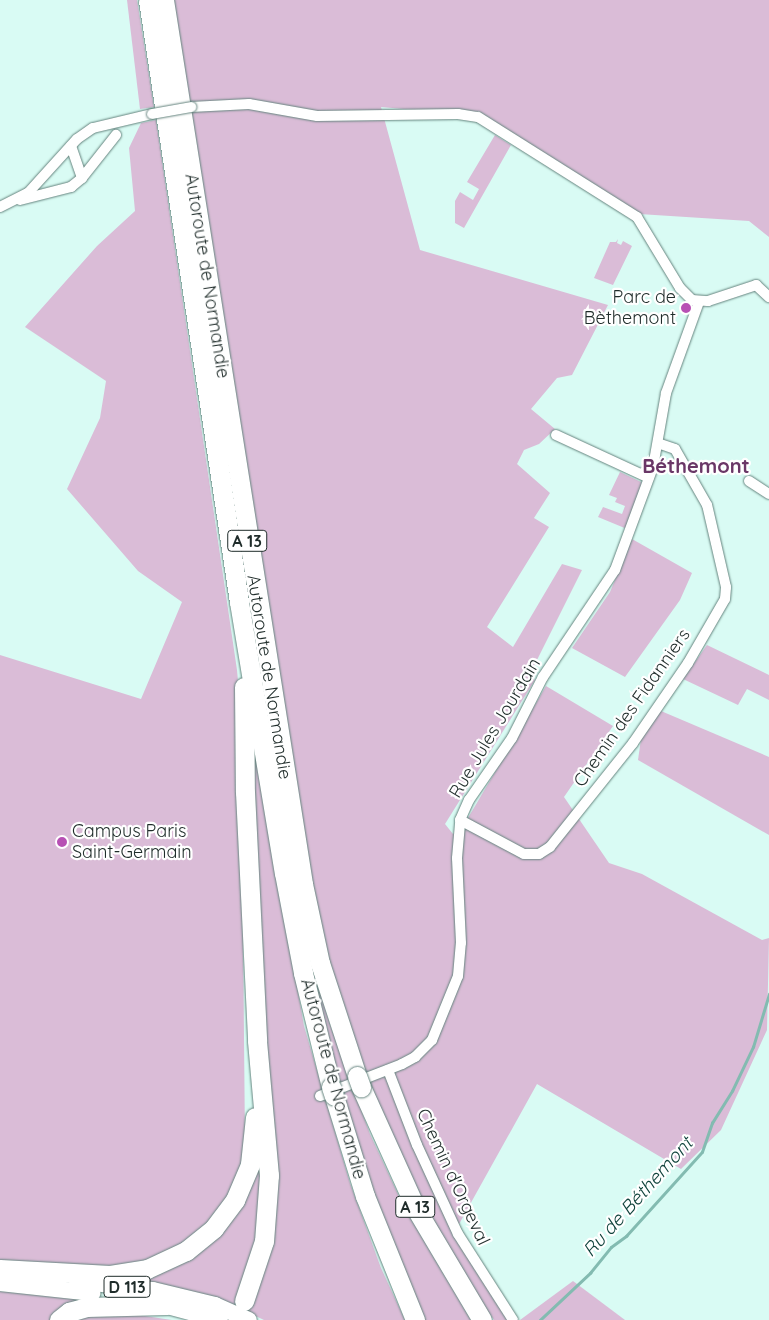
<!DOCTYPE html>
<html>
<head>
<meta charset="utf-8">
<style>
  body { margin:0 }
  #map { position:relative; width:769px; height:1320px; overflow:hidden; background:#d9fbf4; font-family:Quicksand,sans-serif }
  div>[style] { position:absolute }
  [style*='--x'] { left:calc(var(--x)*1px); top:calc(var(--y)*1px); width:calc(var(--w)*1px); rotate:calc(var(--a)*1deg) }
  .green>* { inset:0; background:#dabcd7 }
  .stream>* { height:2.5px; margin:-1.25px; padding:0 1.25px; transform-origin:1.25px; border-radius:1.25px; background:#83bbb1 }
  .roads { filter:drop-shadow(0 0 1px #65847e) drop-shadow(0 0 1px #65847e) }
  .street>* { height:10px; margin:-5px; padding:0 5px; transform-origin:5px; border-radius:5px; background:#fff }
  .primary>* { height:16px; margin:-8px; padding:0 8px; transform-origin:8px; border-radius:8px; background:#fff }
  .highway>* { height:19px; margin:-9.5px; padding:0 9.5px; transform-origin:9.5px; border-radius:9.5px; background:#fff }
  .bridges { filter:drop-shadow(0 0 1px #65847e) drop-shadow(0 0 1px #65847e) }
  .street-bridge>* { height:10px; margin:-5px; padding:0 5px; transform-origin:5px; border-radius:5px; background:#fff }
  .highway-bridge>* { height:19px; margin:-9.5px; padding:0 9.5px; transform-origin:9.5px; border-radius:9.5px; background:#fff }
  .dots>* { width:14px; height:14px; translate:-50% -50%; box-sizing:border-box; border:2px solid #fff; border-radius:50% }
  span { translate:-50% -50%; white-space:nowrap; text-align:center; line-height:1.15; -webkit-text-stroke:4.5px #fff; paint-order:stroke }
  .shield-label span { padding:1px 4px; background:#fff; border:1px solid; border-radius:4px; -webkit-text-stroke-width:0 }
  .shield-label { font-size:16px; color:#1f2c2a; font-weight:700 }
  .street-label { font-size:18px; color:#1f2c2a }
  .poi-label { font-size:18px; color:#1f2c2a }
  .right { translate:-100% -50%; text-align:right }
  .left { translate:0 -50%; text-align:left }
  .water-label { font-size:19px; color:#10433c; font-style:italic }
  .quarter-label { font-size:20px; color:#6a3767; font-weight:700 }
</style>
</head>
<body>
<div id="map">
  <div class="green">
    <i style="clip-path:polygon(127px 0,137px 0,154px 107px,140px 109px)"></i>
    <i style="clip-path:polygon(173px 0,769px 0,769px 237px,749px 221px,639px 214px,482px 116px,381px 107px,420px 250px,608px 305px,572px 375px,557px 378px,531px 409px,555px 429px,539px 444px,524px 450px,517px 464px,550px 493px,534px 518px,549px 527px,487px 627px,513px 647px,562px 564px,582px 570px,529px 676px,535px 680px,445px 824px,453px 834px,465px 823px,546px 686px,613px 726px,564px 797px,609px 863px,642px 874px,762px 940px,769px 938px,767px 1030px,721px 1130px,681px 1169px,537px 1084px,458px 1226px,514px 1320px,494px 1320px,455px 1265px,383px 1119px,357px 1050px,330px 964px,308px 872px)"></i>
    <i style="clip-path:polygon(156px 120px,237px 670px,241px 715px,245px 1143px,237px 1182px,213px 1218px,177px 1247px,144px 1263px,99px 1271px,0 1262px,0 655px,141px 699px,182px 602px,138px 571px,67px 489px,100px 418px,106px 381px,25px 327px,97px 246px,135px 211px,129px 148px,141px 123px)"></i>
    <i style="clip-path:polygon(495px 135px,511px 145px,464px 228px,455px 223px,455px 201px,460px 192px,473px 200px,479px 189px,467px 182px)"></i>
    <i style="clip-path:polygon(618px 239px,617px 243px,621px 245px,623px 241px,632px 246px,613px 285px,594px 278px,610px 242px,616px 242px)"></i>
    <i style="clip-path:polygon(620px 472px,641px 482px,642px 488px,627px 529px,598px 517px,603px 507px,622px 514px,625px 506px,615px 502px,617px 498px,609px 495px)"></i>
    <i style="clip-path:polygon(632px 539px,692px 573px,680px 600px,625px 677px,572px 648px,610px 592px)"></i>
    <i style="clip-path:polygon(707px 645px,769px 675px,769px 700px,747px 689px,738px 705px,683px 679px)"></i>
    <i style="clip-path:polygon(661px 711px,769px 757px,769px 835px,638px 760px,641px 739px)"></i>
    <i style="clip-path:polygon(252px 728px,304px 1026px,350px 1183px,381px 1268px,405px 1320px,264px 1320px,232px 1305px,114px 1280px,196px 1250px,258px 1148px,265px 1247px)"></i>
    <i style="clip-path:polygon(300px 926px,331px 1027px,370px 1134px,404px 1207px,471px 1320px,421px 1320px,355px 1147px)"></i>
    <i style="clip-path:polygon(573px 1281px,625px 1320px,520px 1320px)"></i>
    <i style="clip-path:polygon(0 1291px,79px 1299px,51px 1320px,0 1320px)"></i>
    <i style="clip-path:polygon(138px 1315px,172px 1320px,70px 1320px,77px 1317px)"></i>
  </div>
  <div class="stream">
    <i style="--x:540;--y:1320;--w:69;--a:-43.2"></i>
    <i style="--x:590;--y:1273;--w:33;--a:-51"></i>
    <i style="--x:611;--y:1247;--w:19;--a:-36"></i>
    <i style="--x:626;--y:1236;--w:113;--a:-47.9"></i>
    <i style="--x:702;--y:1152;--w:31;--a:-71"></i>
    <i style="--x:712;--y:1123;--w:38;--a:-58"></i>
    <i style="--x:732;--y:1091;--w:49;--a:-64.5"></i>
    <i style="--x:753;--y:1047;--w:55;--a:-73.2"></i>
  </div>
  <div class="roads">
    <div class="street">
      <i style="--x:191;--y:107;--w:58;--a:-3"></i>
      <i style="--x:249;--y:104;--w:69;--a:10"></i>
      <i style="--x:317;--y:116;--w:141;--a:-0.8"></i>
      <i style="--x:458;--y:114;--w:20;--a:9"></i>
      <i style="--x:478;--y:117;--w:188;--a:32.2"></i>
      <i style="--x:637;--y:217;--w:83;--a:58.8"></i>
      <i style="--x:680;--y:288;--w:17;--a:45"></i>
      <i style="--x:692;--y:300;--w:16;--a:4"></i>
      <i style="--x:708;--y:301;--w:51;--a:-18.4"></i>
      <i style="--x:756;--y:285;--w:18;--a:43"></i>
      <i style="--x:71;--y:146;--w:34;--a:71"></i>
      <i style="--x:20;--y:200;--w:53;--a:-14.3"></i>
      <i style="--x:71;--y:187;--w:14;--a:-39"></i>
      <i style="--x:82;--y:178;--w:55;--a:-51.7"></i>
      <i style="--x:0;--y:207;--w:31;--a:-27"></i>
      <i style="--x:28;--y:193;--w:73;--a:-47.8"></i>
      <i style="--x:77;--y:139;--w:19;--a:-35"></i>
      <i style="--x:93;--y:128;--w:61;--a:-13.3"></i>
      <i style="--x:556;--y:435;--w:102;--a:24.8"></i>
      <i style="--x:749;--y:481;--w:24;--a:33"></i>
      <i style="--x:460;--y:820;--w:72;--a:28"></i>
      <i style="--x:524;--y:854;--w:15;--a:0"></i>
      <i style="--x:539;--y:854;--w:13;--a:-32"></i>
      <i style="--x:550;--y:847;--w:133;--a:-51.4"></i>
      <i style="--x:633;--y:743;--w:97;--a:-55.5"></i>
      <i style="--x:688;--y:663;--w:74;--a:-60"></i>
      <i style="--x:725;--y:599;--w:12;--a:-85"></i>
      <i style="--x:726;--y:587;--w:84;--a:-103"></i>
      <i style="--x:707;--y:505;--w:64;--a:-119.7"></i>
      <i style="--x:675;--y:449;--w:18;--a:-161"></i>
      <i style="--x:388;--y:1070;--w:80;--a:68.9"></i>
      <i style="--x:417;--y:1145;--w:98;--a:65.3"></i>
      <i style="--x:458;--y:1234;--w:102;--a:57.4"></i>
      <i style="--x:320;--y:1096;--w:88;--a:-21.3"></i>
      <i style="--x:402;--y:1064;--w:15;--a:-28"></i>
      <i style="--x:415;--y:1057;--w:24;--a:-45"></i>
      <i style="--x:432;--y:1040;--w:69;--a:-67.9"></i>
      <i style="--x:458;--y:976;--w:33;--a:-85"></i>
      <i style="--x:461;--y:943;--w:85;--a:-92.7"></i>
      <i style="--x:457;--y:858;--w:38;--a:-85"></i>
      <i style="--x:460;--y:820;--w:22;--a:-66"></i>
      <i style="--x:469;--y:800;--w:75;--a:-55.3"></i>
      <i style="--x:512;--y:738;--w:68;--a:-63.1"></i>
      <i style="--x:543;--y:677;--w:129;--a:-56.1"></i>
      <i style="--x:615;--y:570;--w:110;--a:-69.7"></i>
      <i style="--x:653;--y:467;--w:75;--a:-80"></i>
      <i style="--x:666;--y:393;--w:97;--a:-70.1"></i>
    </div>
    <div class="primary">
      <i style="--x:77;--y:1281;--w:77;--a:6.8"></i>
      <i style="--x:153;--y:1290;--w:64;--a:13.6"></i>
      <i style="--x:215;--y:1305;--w:37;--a:24"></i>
      <i style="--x:0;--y:1283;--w:93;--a:6.2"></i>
      <i style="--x:156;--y:1303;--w:66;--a:14.9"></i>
    </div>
    <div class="highway">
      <i style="--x:148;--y:0;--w:609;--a:81.4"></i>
      <i style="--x:239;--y:602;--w:275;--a:80.6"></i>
      <i style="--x:284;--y:873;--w:102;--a:79.2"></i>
      <i style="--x:303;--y:973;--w:117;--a:76.2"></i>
      <i style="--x:164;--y:0;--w:895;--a:81.06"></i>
      <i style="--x:303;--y:884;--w:81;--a:77.9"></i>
      <i style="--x:320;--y:963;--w:119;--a:71.9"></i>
      <i style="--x:244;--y:687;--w:105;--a:89.5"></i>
      <i style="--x:245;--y:792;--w:249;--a:87.2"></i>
      <i style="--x:257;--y:1041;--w:135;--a:84.9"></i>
      <i style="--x:269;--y:1175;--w:66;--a:94.3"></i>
      <i style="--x:264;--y:1241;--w:63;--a:108.4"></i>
      <i style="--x:361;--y:1087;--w:134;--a:65.7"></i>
      <i style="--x:416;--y:1209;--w:129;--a:59.3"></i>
      <i style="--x:334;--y:1096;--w:105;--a:72.8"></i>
      <i style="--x:365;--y:1196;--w:134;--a:68"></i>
      <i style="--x:0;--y:1269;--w:110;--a:3.1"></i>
      <i style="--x:110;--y:1275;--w:37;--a:-9"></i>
      <i style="--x:147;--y:1269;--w:43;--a:-24.8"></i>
      <i style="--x:186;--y:1251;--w:36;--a:-39"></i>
      <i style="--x:214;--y:1228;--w:35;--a:-53"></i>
      <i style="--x:235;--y:1200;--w:39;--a:-67"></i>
      <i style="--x:250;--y:1164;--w:47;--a:-83.9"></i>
      <i style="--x:59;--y:1320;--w:13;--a:-39"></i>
      <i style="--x:69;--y:1312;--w:18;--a:-16"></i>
      <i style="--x:86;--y:1307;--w:81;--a:-1.4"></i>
    </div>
  </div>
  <div class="bridges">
    <div class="street-bridge">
      <i style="--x:152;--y:114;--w:40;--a:-10"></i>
    </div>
    <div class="highway-bridge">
      <i style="--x:357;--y:1076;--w:12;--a:70"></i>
      <i style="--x:331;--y:1087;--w:9;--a:72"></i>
    </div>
  </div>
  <div class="dots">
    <i style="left:686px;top:308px;background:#b750b4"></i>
    <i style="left:62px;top:842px;background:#b750b4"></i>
  </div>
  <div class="shield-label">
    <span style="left:247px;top:541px">A 13</span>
    <span style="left:415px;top:1207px">A 13</span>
    <span style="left:127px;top:1287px">D 113</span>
  </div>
  <div class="street-label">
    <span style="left:207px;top:276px;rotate:81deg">Autoroute de Normandie</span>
    <span style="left:269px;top:677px;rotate:81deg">Autoroute de Normandie</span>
    <span style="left:632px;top:708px;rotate:-55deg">Chemin des Fidanniers</span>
    <span style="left:495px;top:728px;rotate:-59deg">Rue Jules Jourdain</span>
    <span style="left:333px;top:1079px;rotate:75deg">Autoroute de Normandie</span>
    <span style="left:453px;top:1177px;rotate:65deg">Chemin d'Orgeval</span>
  </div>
  <div class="poi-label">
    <span class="right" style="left:676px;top:308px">Parc de<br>Bèthemont</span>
    <span class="left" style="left:72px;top:842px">Campus Paris<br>Saint-Germain</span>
  </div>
  <div class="water-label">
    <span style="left:638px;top:1197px;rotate:-48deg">Ru de Béthemont</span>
  </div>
  <div class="quarter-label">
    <span style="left:696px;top:465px">Béthemont</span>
  </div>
</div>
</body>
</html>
